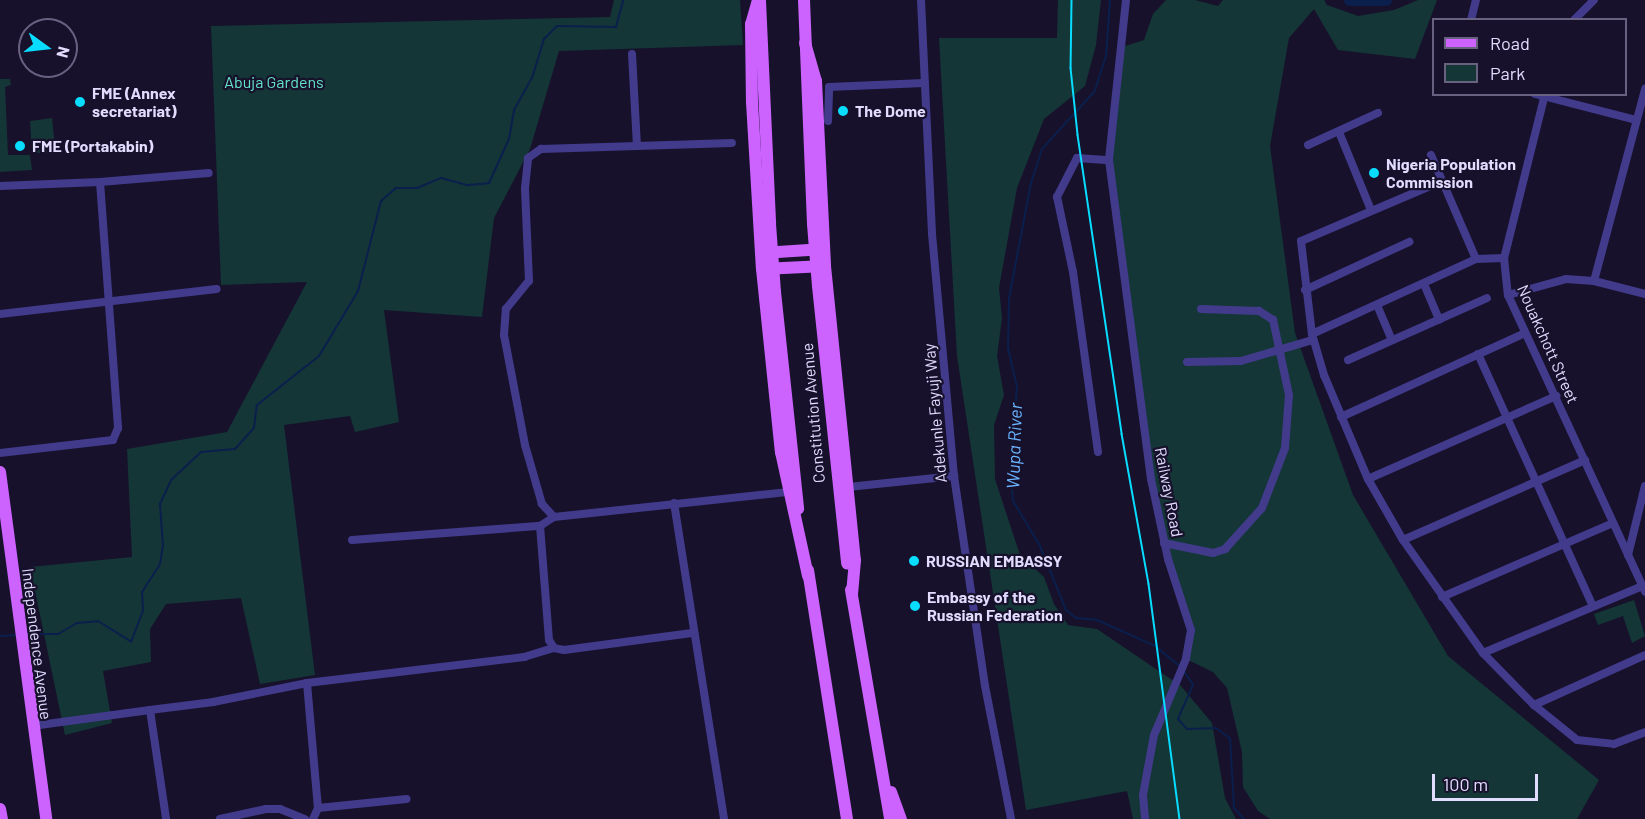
<!DOCTYPE html>
<html>
<head>
<meta charset="utf-8">
<style>
  body { margin:0 }
  #map { position:relative; width:1645px; height:819px; overflow:hidden; background:#17112c; font-family:Barlow,sans-serif }
  div>[style] { position:absolute }
  [style*='--x'] { left:calc(var(--x)*1px); top:calc(var(--y)*1px); width:calc(var(--w)*1px); rotate:calc(var(--a)*1deg) }
  .green>* { inset:0; background:#143637 }
  .stream>* { height:2px; margin:-1px; padding:0 1px; transform-origin:1px; border-radius:1px; background:#0a1f4c }
  .river>* { height:12px; margin:-6px; padding:0 6px; transform-origin:6px; border-radius:6px; background:#0a1f4c }
  .minor>* { height:8px; margin:-4px; padding:0 4px; transform-origin:4px; border-radius:4px; background:#423b8c }
  .primary>* { height:12px; margin:-6px; padding:0 6px; transform-origin:6px; border-radius:6px; background:#cc63ff }
  .tram>* { height:1.5px; margin:-0.75px; padding:0 0.75px; transform-origin:0.75px; border-radius:0.75px; background:#08dcff }
  .primary-bridge>* { height:12px; margin:-6px; padding:0 6px; transform-origin:6px; border-radius:6px; background:#cc63ff }
  .dots>* { width:16px; height:16px; translate:-50% -50%; box-sizing:border-box; border:3px solid #17112c; border-radius:50% }
  span { translate:-50% -50%; white-space:nowrap; text-align:center; line-height:1.15; -webkit-text-stroke:4.5px #17112c; paint-order:stroke }
  .park-label { font-size:16px; color:#64e3c9 }
  .poi-label { font-size:16px; color:#e2dcff; font-weight:700 }
  .left { translate:0 -50%; text-align:left }
  .street-label { font-size:16px; color:#e2dcff }
  .water-label { font-size:18px; color:#6ab4ff; font-style:italic }
  .legend { position:absolute; left:1432px; top:18px; width:195px; height:78px; box-sizing:border-box; background:#17112c; border:2px solid #686280; margin:0; padding:8px 10px; list-style:none; font-size:18px; color:#e2dcff }
  .legend li { display:flex; align-items:center; gap:12px; height:30px }
  .legend b { width:30px; border:2px solid #686280 }
  .north { position:absolute; left:18px; top:18px; width:60px; height:60px; box-sizing:border-box; background:#17112c; border:2px solid #686280; border-radius:50%; rotate:105deg; font-size:16px; font-weight:700; line-height:24px; text-align:center; color:#e2dcff }
  .north::after { content:''; display:block; margin:auto; width:21px; height:27px; background:#08dcff; clip-path:polygon(50% 0,100% 100%,50% 72%,0 100%) }
  .scale { position:absolute; left:1432px; top:774px; width:106px; height:27px; box-sizing:border-box; border:3px solid #e2dcff; border-top:0; padding-left:8px; font-size:18px; line-height:21px; white-space:nowrap; color:#e2dcff; -webkit-text-stroke:4px #17112c; paint-order:stroke }
</style>
</head>
<body>
<div id="map">
  <div class="green">
    <i style="clip-path:polygon(614px 0,740px 0,743px 45px,559px 51px,530px 149px,494px 218px,482px 317px,384px 310px,399px 422px,355px 432px,350px 416px,284px 425px,315px 675px,260px 684px,241px 598px,166px 604px,150px 629px,151px 662px,103px 671px,112px 723px,65px 735px,30px 567px,132px 557px,127px 449px,227px 432px,307px 282px,221px 285px,211px 26px,610px 17px)"></i>
    <i style="clip-path:polygon(1058px 0,1101px 0,1096px 45px,1085px 86px,1044px 119px,1017px 188px,999px 288px,1002px 318px,997px 356px,1004px 395px,994px 425px,995px 479px,1020px 555px,1044px 577px,1054px 604px,1068px 625px,1097px 629px,1181px 686px,1212px 723px,1225px 798px,1236px 819px,1133px 819px,1127px 791px,1026px 810px,957px 356px,939px 38px,1057px 38px)"></i>
    <i style="clip-path:polygon(1166px 0,1195px 0,1218px 6px,1223px 0,1324px 0,1327px 5px,1358px 16px,1394px 10px,1418px 0,1437px 0,1415px 59px,1338px 50px,1314px 9px,1289px 38px,1270px 146px,1295px 333px,1353px 495px,1448px 656px,1599px 780px,1577px 819px,1270px 819px,1258px 811px,1243px 787px,1242px 752px,1227px 688px,1213px 672px,1186px 659px,1191px 639px,1151px 479px,1109px 160px,1122px 47px,1144px 40px,1153px 14px)"></i>
    <i style="clip-path:polygon(0 79px,10px 79px,11px 85px,5px 87px,8px 155px,30px 155px,32px 170px,0 172px)"></i>
    <i style="clip-path:polygon(52px 118px,55px 147px,59px 153px,32px 153px,30px 121px)"></i>
    <i style="clip-path:polygon(1634px 600px,1645px 636px,1632px 643px,1623px 616px,1598px 625px,1594px 614px)"></i>
  </div>
  <div class="stream">
    <i style="--x:1110;--y:0;--w:56;--a:94.1"></i>
    <i style="--x:1106;--y:56;--w:38;--a:108"></i>
    <i style="--x:1094;--y:92;--w:77;--a:132.4"></i>
    <i style="--x:1042;--y:149;--w:36;--a:108"></i>
    <i style="--x:1031;--y:183;--w:117;--a:100.8"></i>
    <i style="--x:1009;--y:298;--w:50;--a:91.1"></i>
    <i style="--x:1008;--y:348;--w:40;--a:77"></i>
    <i style="--x:1017;--y:387;--w:84;--a:94.8"></i>
    <i style="--x:1010;--y:471;--w:30;--a:84"></i>
    <i style="--x:1013;--y:501;--w:52;--a:59"></i>
    <i style="--x:1040;--y:546;--w:69;--a:67.9"></i>
    <i style="--x:1066;--y:610;--w:13;--a:39"></i>
    <i style="--x:1076;--y:618;--w:21;--a:5"></i>
    <i style="--x:1097;--y:620;--w:64;--a:24.1"></i>
    <i style="--x:1155;--y:646;--w:32;--a:39"></i>
    <i style="--x:27;--y:634;--w:31;--a:0"></i>
    <i style="--x:58;--y:634;--w:22;--a:-30"></i>
    <i style="--x:77;--y:623;--w:21;--a:-5"></i>
    <i style="--x:98;--y:621;--w:39;--a:32"></i>
    <i style="--x:131;--y:642;--w:33;--a:-69"></i>
    <i style="--x:143;--y:611;--w:19;--a:-93"></i>
    <i style="--x:142;--y:592;--w:33;--a:-57"></i>
    <i style="--x:160;--y:564;--w:18;--a:-81"></i>
    <i style="--x:163;--y:546;--w:42;--a:-94.1"></i>
    <i style="--x:160;--y:504;--w:26;--a:-65"></i>
    <i style="--x:171;--y:480;--w:41;--a:-43"></i>
    <i style="--x:201;--y:452;--w:34;--a:-5"></i>
    <i style="--x:235;--y:449;--w:28;--a:-48"></i>
    <i style="--x:254;--y:428;--w:23;--a:-83"></i>
    <i style="--x:257;--y:405;--w:79;--a:-38.3"></i>
    <i style="--x:319;--y:356;--w:76;--a:-59"></i>
    <i style="--x:358;--y:291;--w:93;--a:-75.7"></i>
    <i style="--x:381;--y:201;--w:20;--a:-41"></i>
    <i style="--x:396;--y:188;--w:21;--a:0"></i>
    <i style="--x:417;--y:188;--w:26;--a:-23"></i>
    <i style="--x:441;--y:178;--w:28;--a:15"></i>
    <i style="--x:468;--y:185;--w:21;--a:-5"></i>
    <i style="--x:489;--y:183;--w:48;--a:-65.6"></i>
    <i style="--x:509;--y:139;--w:29;--a:-80"></i>
    <i style="--x:514;--y:110;--w:37;--a:-61"></i>
    <i style="--x:532;--y:78;--w:41;--a:-72.9"></i>
    <i style="--x:544;--y:39;--w:18;--a:-45"></i>
    <i style="--x:557;--y:26;--w:59;--a:1"></i>
    <i style="--x:616;--y:27;--w:28;--a:-75"></i>
    <i style="--x:0;--y:636;--w:18;--a:-3"></i>
    <i style="--x:1183;--y:670;--w:18;--a:56"></i>
    <i style="--x:1193;--y:685;--w:37;--a:114"></i>
    <i style="--x:1178;--y:719;--w:13;--a:48"></i>
    <i style="--x:1187;--y:729;--w:29;--a:-2"></i>
    <i style="--x:1216;--y:728;--w:17;--a:36"></i>
    <i style="--x:1230;--y:738;--w:70;--a:86.7"></i>
    <i style="--x:1234;--y:808;--w:15;--a:48"></i>
  </div>
  <div class="river">
    <i style="--x:1350;--y:0;--w:36;--a:0"></i>
  </div>
  <div class="minor">
    <i style="--x:921;--y:0;--w:234;--a:87.3"></i>
    <i style="--x:932;--y:234;--w:243;--a:84.8"></i>
    <i style="--x:954;--y:476;--w:212;--a:81.6"></i>
    <i style="--x:985;--y:686;--w:136;--a:78.9"></i>
    <i style="--x:1126;--y:0;--w:161;--a:96.1"></i>
    <i style="--x:1109;--y:160;--w:322;--a:82.5"></i>
    <i style="--x:1151;--y:479;--w:82;--a:78"></i>
    <i style="--x:1168;--y:559;--w:75;--a:72.1"></i>
    <i style="--x:1191;--y:630;--w:29;--a:100"></i>
    <i style="--x:1186;--y:659;--w:82;--a:112.8"></i>
    <i style="--x:1154;--y:735;--w:61;--a:100.4"></i>
    <i style="--x:1143;--y:795;--w:24;--a:85"></i>
    <i style="--x:1471;--y:20;--w:21;--a:-76"></i>
    <i style="--x:1574;--y:20;--w:28;--a:-45"></i>
    <i style="--x:632;--y:54;--w:92;--a:86.9"></i>
    <i style="--x:1535;--y:94;--w:104;--a:14.4"></i>
    <i style="--x:1545;--y:94;--w:169;--a:104"></i>
    <i style="--x:1504;--y:258;--w:37;--a:84"></i>
    <i style="--x:1508;--y:295;--w:327;--a:65.2"></i>
    <i style="--x:828;--y:121;--w:34;--a:-88"></i>
    <i style="--x:829;--y:87;--w:95;--a:-2.4"></i>
    <i style="--x:1339;--y:132;--w:84;--a:67.7"></i>
    <i style="--x:1308;--y:145;--w:77;--a:-24.6"></i>
    <i style="--x:1431;--y:155;--w:113;--a:66.6"></i>
    <i style="--x:1442;--y:181;--w:153;--a:156.9"></i>
    <i style="--x:1301;--y:241;--w:94;--a:83.3"></i>
    <i style="--x:1312;--y:334;--w:43;--a:73.7"></i>
    <i style="--x:1324;--y:375;--w:113;--a:67.1"></i>
    <i style="--x:1368;--y:479;--w:70;--a:60.2"></i>
    <i style="--x:1403;--y:540;--w:138;--a:54.7"></i>
    <i style="--x:1483;--y:653;--w:73;--a:45.6"></i>
    <i style="--x:1534;--y:705;--w:55;--a:39.1"></i>
    <i style="--x:1577;--y:740;--w:37;--a:6"></i>
    <i style="--x:1614;--y:744;--w:33;--a:-21"></i>
    <i style="--x:100;--y:182;--w:109;--a:-4.7"></i>
    <i style="--x:0;--y:186;--w:100;--a:-2.3"></i>
    <i style="--x:100;--y:182;--w:247;--a:85.8"></i>
    <i style="--x:118;--y:428;--w:13;--a:113"></i>
    <i style="--x:113;--y:440;--w:114;--a:173.4"></i>
    <i style="--x:1594;--y:281;--w:53;--a:14.3"></i>
    <i style="--x:1424;--y:284;--w:39;--a:67"></i>
    <i style="--x:1305;--y:290;--w:115;--a:-24.8"></i>
    <i style="--x:1508;--y:295;--w:60;--a:-15.4"></i>
    <i style="--x:1566;--y:279;--w:28;--a:4"></i>
    <i style="--x:1594;--y:281;--w:199;--a:-75.1"></i>
    <i style="--x:1377;--y:305;--w:38;--a:67"></i>
    <i style="--x:0;--y:314;--w:218;--a:-6.6"></i>
    <i style="--x:1312;--y:334;--w:180;--a:-24.6"></i>
    <i style="--x:1476;--y:259;--w:28;--a:-2"></i>
    <i style="--x:1478;--y:354;--w:277;--a:65.5"></i>
    <i style="--x:1348;--y:360;--w:152;--a:-24"></i>
    <i style="--x:1187;--y:362;--w:54;--a:-1.1"></i>
    <i style="--x:1241;--y:361;--w:75;--a:-16.3"></i>
    <i style="--x:1341;--y:417;--w:202;--a:-24.5"></i>
    <i style="--x:1098;--y:452;--w:182;--a:-97.9"></i>
    <i style="--x:1073;--y:272;--w:77;--a:-102"></i>
    <i style="--x:1057;--y:197;--w:44;--a:-62.9"></i>
    <i style="--x:1077;--y:158;--w:32;--a:4"></i>
    <i style="--x:1368;--y:479;--w:206;--a:-23.8"></i>
    <i style="--x:848;--y:487;--w:107;--a:-5.9"></i>
    <i style="--x:674;--y:503;--w:320;--a:81"></i>
    <i style="--x:554;--y:517;--w:18;--a:-133"></i>
    <i style="--x:542;--y:504;--w:61;--a:-106.1"></i>
    <i style="--x:525;--y:445;--w:112;--a:-100.8"></i>
    <i style="--x:504;--y:335;--w:26;--a:-86"></i>
    <i style="--x:506;--y:309;--w:36;--a:-51"></i>
    <i style="--x:529;--y:281;--w:93;--a:-92.5"></i>
    <i style="--x:525;--y:188;--w:30;--a:-84"></i>
    <i style="--x:528;--y:158;--w:16;--a:-35"></i>
    <i style="--x:541;--y:149;--w:191;--a:-1.8"></i>
    <i style="--x:352;--y:540;--w:189;--a:-4.3"></i>
    <i style="--x:1403;--y:540;--w:199;--a:-23.7"></i>
    <i style="--x:1164;--y:543;--w:50;--a:11.5"></i>
    <i style="--x:1213;--y:553;--w:13;--a:-18"></i>
    <i style="--x:1225;--y:549;--w:55;--a:-47.9"></i>
    <i style="--x:1262;--y:508;--w:64;--a:-69"></i>
    <i style="--x:1285;--y:448;--w:53;--a:-85.7"></i>
    <i style="--x:1289;--y:395;--w:77;--a:-102"></i>
    <i style="--x:1273;--y:320;--w:17;--a:-147"></i>
    <i style="--x:1259;--y:311;--w:58;--a:-178"></i>
    <i style="--x:1628;--y:555;--w:71;--a:-76.2"></i>
    <i style="--x:1442;--y:597;--w:186;--a:-23.4"></i>
    <i style="--x:692;--y:633;--w:129;--a:172.4"></i>
    <i style="--x:564;--y:650;--w:10;--a:-169"></i>
    <i style="--x:554;--y:648;--w:9;--a:-122"></i>
    <i style="--x:549;--y:640;--w:114;--a:-94.5"></i>
    <i style="--x:540;--y:526;--w:17;--a:-33"></i>
    <i style="--x:554;--y:517;--w:234;--a:-6.1"></i>
    <i style="--x:1483;--y:653;--w:173;--a:-22.8"></i>
    <i style="--x:307;--y:683;--w:125;--a:85"></i>
    <i style="--x:318;--y:808;--w:12;--a:114"></i>
    <i style="--x:1534;--y:705;--w:122;--a:-24.2"></i>
    <i style="--x:150;--y:710;--w:64;--a:-7.2"></i>
    <i style="--x:213;--y:702;--w:96;--a:-11.4"></i>
    <i style="--x:307;--y:683;--w:219;--a:-6.8"></i>
    <i style="--x:524;--y:657;--w:31;--a:-17"></i>
    <i style="--x:32;--y:726;--w:119;--a:-7.7"></i>
    <i style="--x:150;--y:710;--w:110;--a:81.6"></i>
    <i style="--x:318;--y:808;--w:89;--a:-5.8"></i>
    <i style="--x:220;--y:819;--w:47;--a:-12.3"></i>
    <i style="--x:266;--y:809;--w:14;--a:0"></i>
    <i style="--x:280;--y:809;--w:27;--a:22"></i>
  </div>
  <div class="primary">
    <i style="--x:758;--y:0;--w:25;--a:106"></i>
    <i style="--x:751;--y:24;--w:78;--a:89.3"></i>
    <i style="--x:752;--y:102;--w:167;--a:86.6"></i>
    <i style="--x:762;--y:269;--w:184;--a:84.1"></i>
    <i style="--x:781;--y:452;--w:127;--a:77.7"></i>
    <i style="--x:804;--y:0;--w:224;--a:87.7"></i>
    <i style="--x:760;--y:1;--w:223;--a:87.4"></i>
    <i style="--x:805;--y:43;--w:40;--a:74"></i>
    <i style="--x:816;--y:81;--w:185;--a:87.2"></i>
    <i style="--x:825;--y:266;--w:296;--a:84.2"></i>
    <i style="--x:855;--y:560;--w:35;--a:95"></i>
    <i style="--x:762;--y:253;--w:62;--a:-3.7"></i>
    <i style="--x:763;--y:269;--w:62;--a:-2.8"></i>
    <i style="--x:818;--y:286;--w:279;--a:84"></i>
    <i style="--x:775;--y:292;--w:218;--a:83.9"></i>
    <i style="--x:0;--y:472;--w:350;--a:82.4"></i>
    <i style="--x:808;--y:570;--w:252;--a:81.1"></i>
    <i style="--x:851;--y:590;--w:232;--a:80.3"></i>
    <i style="--x:891;--y:792;--w:29;--a:70"></i>
    <i style="--x:0;--y:809;--w:10;--a:79"></i>
  </div>
  <div class="tram">
    <i style="--x:1072;--y:0;--w:68;--a:90.8"></i>
    <i style="--x:1071;--y:68;--w:67;--a:84"></i>
    <i style="--x:1078;--y:135;--w:302;--a:81.6"></i>
    <i style="--x:1122;--y:434;--w:152;--a:79.8"></i>
    <i style="--x:1149;--y:584;--w:237;--a:82.5"></i>
  </div>
  <div class="primary-bridge">
    <i style="--x:770;--y:224;--w:68;--a:85.8"></i>
    <i style="--x:813;--y:224;--w:62;--a:85.4"></i>
  </div>
  <div class="dots">
    <i style="left:80px;top:102px;background:#08dcff"></i>
    <i style="left:843px;top:111px;background:#08dcff"></i>
    <i style="left:20px;top:146px;background:#08dcff"></i>
    <i style="left:1374px;top:173px;background:#08dcff"></i>
    <i style="left:914px;top:561px;background:#08dcff"></i>
    <i style="left:915px;top:606px;background:#08dcff"></i>
  </div>
  <div class="park-label">
    <span style="left:274px;top:82px">Abuja Gardens</span>
  </div>
  <div class="poi-label">
    <span class="left" style="left:92px;top:102px">FME (Annex<br>secretariat)</span>
    <span class="left" style="left:855px;top:111px">The Dome</span>
    <span class="left" style="left:32px;top:146px">FME (Portakabin)</span>
    <span class="left" style="left:1386px;top:173px">Nigeria Population<br>Commission</span>
    <span class="left" style="left:926px;top:561px">RUSSIAN EMBASSY</span>
    <span class="left" style="left:927px;top:606px">Embassy of the<br>Russian Federation</span>
  </div>
  <div class="street-label">
    <span style="left:1548px;top:344px;rotate:66deg">Nouakchott Street</span>
    <span style="left:813px;top:413px;rotate:-95deg">Constitution Avenue</span>
    <span style="left:935px;top:413px;rotate:-95deg">Adekunle Fayuji Way</span>
    <span style="left:1169px;top:492px;rotate:79deg">Railway Road</span>
    <span style="left:37px;top:644px;rotate:83deg">Independence Avenue</span>
  </div>
  <div class="water-label">
    <span style="left:1014px;top:446px;rotate:-88deg">Wupa River</span>
  </div>
  <ul class="legend">
  <li><b style="height:8px;background:#cc63ff"></b>Road</li>
  <li><b style="height:16px;background:#143637"></b>Park</li>
  </ul>
  <div class="north">N</div>
  <div class="scale">100 m</div>
</div>
</body>
</html>
